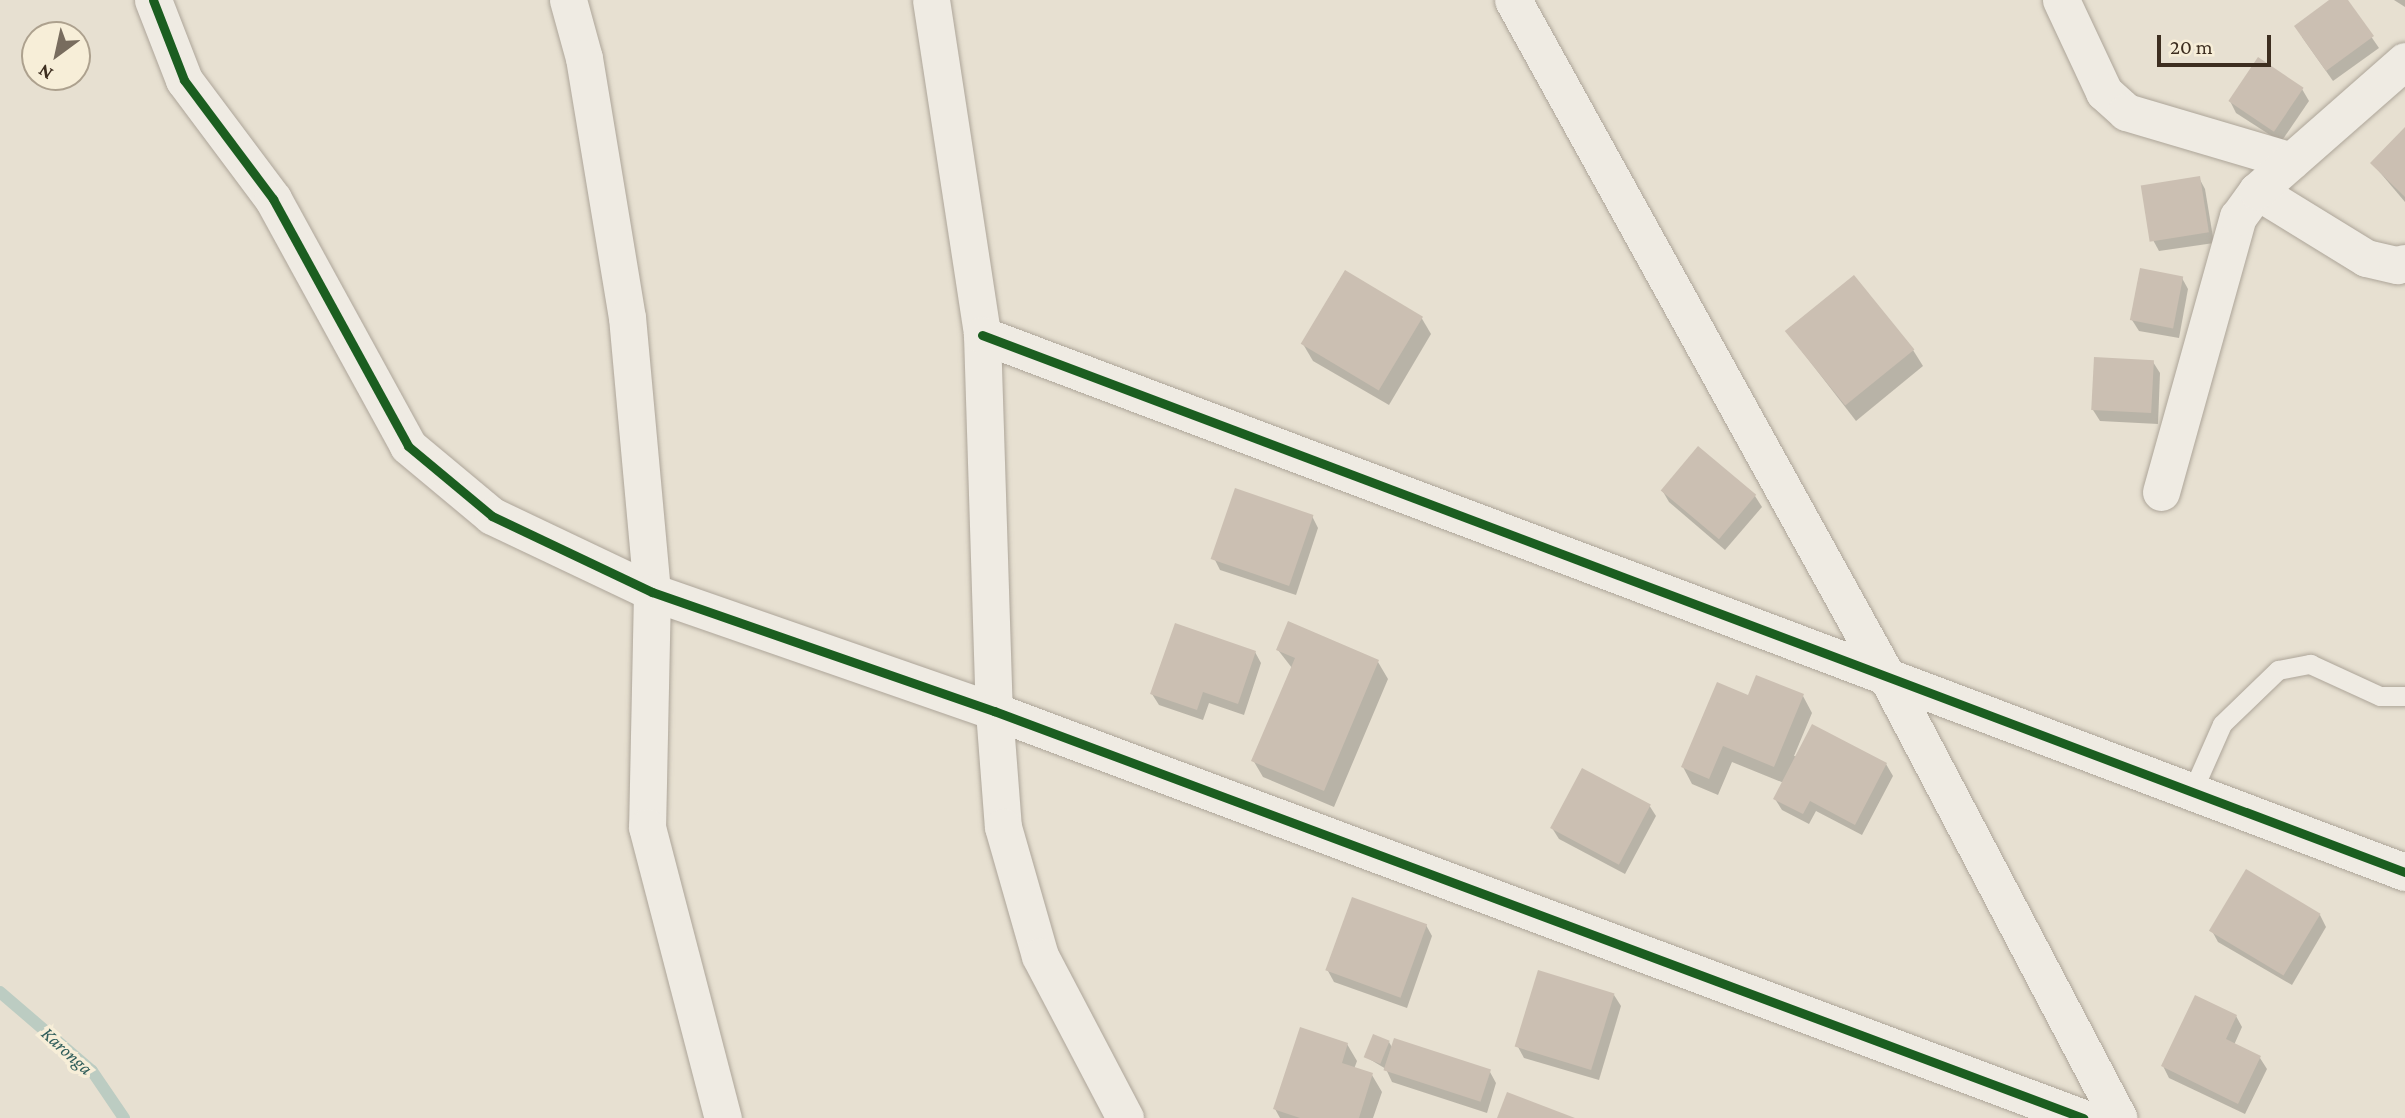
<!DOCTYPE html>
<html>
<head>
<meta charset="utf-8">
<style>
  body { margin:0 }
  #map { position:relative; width:2405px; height:1118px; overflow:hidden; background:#e7e0d1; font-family:"Crimson Pro",serif }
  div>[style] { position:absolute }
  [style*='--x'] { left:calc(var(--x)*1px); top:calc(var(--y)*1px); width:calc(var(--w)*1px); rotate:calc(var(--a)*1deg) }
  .shadow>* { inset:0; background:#0003 }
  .stream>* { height:12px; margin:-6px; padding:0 6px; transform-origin:6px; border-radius:6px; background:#bcccc2 }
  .building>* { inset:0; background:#cbbfb2; transform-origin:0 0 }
  .roads { filter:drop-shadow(0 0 2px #ada599) drop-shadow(0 0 2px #ada599) }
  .lane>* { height:19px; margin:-9.5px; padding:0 9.5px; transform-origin:9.5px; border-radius:9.5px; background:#efebe3 }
  .street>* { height:37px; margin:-18.5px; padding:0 18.5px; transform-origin:18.5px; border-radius:18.5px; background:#efebe3 }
  .cycleway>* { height:9px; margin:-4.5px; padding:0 4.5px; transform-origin:4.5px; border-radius:4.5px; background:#1b5e20 }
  span { translate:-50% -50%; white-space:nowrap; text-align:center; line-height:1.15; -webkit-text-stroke:7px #f7eed8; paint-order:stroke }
  .water-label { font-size:19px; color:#2f5d5a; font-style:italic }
  .north { position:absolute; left:21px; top:21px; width:70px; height:70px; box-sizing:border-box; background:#f7eed8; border:2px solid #ada18e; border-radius:50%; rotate:213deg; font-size:19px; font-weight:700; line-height:28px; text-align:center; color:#3d2e20 }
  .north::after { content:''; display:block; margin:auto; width:24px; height:32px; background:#786c5e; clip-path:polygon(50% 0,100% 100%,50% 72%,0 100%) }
  .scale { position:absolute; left:2157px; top:35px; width:114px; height:32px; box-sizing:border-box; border:4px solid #3d2e20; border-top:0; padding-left:9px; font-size:21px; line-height:24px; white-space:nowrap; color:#3d2e20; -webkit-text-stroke:5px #f7eed8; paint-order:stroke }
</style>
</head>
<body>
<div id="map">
  <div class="shadow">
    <i style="clip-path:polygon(2332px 0,2346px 0,2379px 48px,2333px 81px,2302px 37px)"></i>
    <i style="clip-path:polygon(2394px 0,2405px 0,2405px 7px)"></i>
    <i style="clip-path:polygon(2302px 89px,2309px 101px,2281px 142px,2236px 113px,2230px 101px)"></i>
    <i style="clip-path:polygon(2405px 130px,2405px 202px,2372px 163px)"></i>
    <i style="clip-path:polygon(2199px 178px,2205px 189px,2214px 243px,2159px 251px,2153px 240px)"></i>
    <i style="clip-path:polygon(2182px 278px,2188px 289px,2179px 338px,2139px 331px,2132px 320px)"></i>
    <i style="clip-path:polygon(1421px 317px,1431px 334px,1389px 405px,1313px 361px,1303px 344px)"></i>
    <i style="clip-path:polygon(1787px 332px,1913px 350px,1923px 366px,1856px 421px)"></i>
    <i style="clip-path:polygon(2153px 362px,2160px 373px,2158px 424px,2100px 421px,2093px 410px)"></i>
    <i style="clip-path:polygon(1662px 490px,1755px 496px,1762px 507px,1725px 550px,1669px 502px)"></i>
    <i style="clip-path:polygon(1312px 516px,1318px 528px,1296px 595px,1220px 570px,1214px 558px)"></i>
    <i style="clip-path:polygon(1278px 650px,1378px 662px,1388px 679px,1334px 807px,1263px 777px,1253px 760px,1292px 668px)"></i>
    <i style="clip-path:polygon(1255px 652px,1261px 663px,1244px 715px,1209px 703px,1203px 720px,1159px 705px,1152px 694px)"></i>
    <i style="clip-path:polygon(1803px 696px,1812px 713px,1794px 756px,1886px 764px,1893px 776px,1862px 835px,1816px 811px,1809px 824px,1782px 810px,1775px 799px,1784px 783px,1732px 762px,1718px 795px,1692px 784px,1683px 767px,1749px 697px)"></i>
    <i style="clip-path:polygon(1649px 805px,1656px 816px,1625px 874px,1559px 839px,1552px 828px)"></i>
    <i style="clip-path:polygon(2320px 915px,2326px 927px,2292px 985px,2218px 942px,2212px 931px)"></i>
    <i style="clip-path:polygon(1426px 925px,1432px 936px,1407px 1008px,1334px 982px,1328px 971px)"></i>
    <i style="clip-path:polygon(1614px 995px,1621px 1006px,1599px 1080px,1524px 1058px,1518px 1047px)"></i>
    <i style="clip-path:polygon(2236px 1016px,2242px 1027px,2234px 1045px,2260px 1058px,2267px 1069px,2245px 1114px,2169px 1078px,2163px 1066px)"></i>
    <i style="clip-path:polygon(1389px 1042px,1393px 1049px,1490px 1072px,1496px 1083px,1487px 1113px,1392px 1082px,1386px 1069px,1366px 1057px)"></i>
    <i style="clip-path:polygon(1347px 1044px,1357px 1061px,1354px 1069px,1372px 1075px,1382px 1092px,1373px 1118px,1280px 1118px,1275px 1109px)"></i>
  </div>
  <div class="stream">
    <i style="--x:0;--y:992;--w:121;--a:40.7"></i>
    <i style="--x:92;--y:1071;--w:57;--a:55.8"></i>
  </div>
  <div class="building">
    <i style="clip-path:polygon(2329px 0,2348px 0,2374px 36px,2326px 71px,2294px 26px)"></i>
    <i style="left:2258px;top:57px;width:55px;height:53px;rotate:34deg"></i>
    <i style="clip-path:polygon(2405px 127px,2405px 197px,2370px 163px)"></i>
    <i style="left:2200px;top:176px;width:57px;height:60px;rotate:81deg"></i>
    <i style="left:2140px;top:268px;width:44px;height:53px;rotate:11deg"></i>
    <i style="left:1345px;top:270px;width:91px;height:86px;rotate:31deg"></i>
    <i style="left:1854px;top:275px;width:96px;height:89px;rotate:51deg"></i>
    <i style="left:2094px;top:357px;width:60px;height:53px;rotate:3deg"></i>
    <i style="left:1698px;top:446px;width:76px;height:58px;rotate:40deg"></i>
    <i style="left:1235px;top:488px;width:83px;height:75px;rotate:19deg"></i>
    <i style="clip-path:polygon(1288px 621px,1379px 660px,1324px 791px,1251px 761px,1295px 658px,1276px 650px)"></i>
    <i style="clip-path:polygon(1175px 623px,1256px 651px,1238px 704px,1203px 692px,1197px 710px,1150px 694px)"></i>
    <i style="clip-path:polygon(1756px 675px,1804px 694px,1774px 767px,1723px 746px,1709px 779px,1681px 767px,1717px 682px,1748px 695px)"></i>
    <i style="clip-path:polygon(1812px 724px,1887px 763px,1855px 825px,1810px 801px,1803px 814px,1773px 799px)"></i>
    <i style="left:1582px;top:768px;width:78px;height:68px;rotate:28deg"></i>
    <i style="left:2246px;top:869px;width:87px;height:72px;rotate:31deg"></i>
    <i style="left:1352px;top:897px;width:80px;height:78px;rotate:20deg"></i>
    <i style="left:1538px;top:970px;width:80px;height:80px;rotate:17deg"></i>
    <i style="clip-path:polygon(2195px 995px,2237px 1015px,2226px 1039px,2261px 1056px,2238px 1104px,2161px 1066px)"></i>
    <i style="clip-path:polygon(1300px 1027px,1348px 1043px,1342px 1063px,1373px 1073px,1359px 1118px,1300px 1118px,1273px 1109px)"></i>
    <i style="left:1373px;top:1034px;width:18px;height:25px;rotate:22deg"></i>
    <i style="left:1394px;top:1038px;width:102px;height:34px;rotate:18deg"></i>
    <i style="clip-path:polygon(1507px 1092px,1575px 1118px,1497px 1118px)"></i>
  </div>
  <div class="roads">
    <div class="lane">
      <i style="--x:2192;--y:792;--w:74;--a:-66.2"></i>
      <i style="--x:2222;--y:724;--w:78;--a:-44"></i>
      <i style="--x:2278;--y:670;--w:33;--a:-11"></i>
      <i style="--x:2310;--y:664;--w:77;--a:24.6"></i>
      <i style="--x:2380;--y:696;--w:25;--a:0"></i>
    </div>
    <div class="street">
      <i style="--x:153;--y:0;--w:86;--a:68.8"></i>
      <i style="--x:184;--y:80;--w:149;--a:53.2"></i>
      <i style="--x:273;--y:199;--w:281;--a:61.3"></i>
      <i style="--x:408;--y:446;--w:109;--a:39.8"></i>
      <i style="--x:492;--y:516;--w:177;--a:25.4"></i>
      <i style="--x:652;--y:592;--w:362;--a:19.2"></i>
      <i style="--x:994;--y:711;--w:1163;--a:20.49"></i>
      <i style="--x:568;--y:0;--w:60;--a:74.6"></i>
      <i style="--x:584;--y:58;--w:263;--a:80.6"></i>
      <i style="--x:627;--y:317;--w:276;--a:84.8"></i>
      <i style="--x:652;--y:592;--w:235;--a:91.2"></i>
      <i style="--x:647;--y:827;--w:301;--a:75.4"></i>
      <i style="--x:931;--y:0;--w:339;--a:81.3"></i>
      <i style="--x:982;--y:335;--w:376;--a:88.2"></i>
      <i style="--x:994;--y:711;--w:116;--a:85.6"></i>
      <i style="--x:1003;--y:827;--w:134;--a:74"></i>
      <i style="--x:1040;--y:956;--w:183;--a:62.3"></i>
      <i style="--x:1513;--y:0;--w:773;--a:61.08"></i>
      <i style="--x:1887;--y:677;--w:498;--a:62.3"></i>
      <i style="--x:2061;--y:0;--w:102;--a:64.9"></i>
      <i style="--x:2104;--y:92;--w:30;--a:42"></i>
      <i style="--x:2126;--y:112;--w:172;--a:16.5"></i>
      <i style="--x:2257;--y:191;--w:128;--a:31.6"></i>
      <i style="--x:2366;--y:258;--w:32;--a:13"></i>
      <i style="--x:2397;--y:265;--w:8;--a:-14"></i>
      <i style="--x:982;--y:335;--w:1521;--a:20.68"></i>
      <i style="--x:2161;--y:492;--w:286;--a:-74.4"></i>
      <i style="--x:2238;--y:217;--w:32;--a:-54"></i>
      <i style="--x:2257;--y:191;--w:197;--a:-41.3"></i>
    </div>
  </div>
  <div class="cycleway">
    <i style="--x:153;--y:0;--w:86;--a:68.8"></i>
    <i style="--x:184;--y:80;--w:149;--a:53.2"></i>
    <i style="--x:273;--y:199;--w:281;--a:61.3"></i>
    <i style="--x:408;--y:446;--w:109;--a:39.8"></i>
    <i style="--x:492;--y:516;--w:177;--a:25.4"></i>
    <i style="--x:652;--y:592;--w:362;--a:19.2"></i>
    <i style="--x:994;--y:711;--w:1163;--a:20.49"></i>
    <i style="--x:982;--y:335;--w:1521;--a:20.68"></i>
  </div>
  <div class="water-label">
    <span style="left:67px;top:1051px;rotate:42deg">Karonga</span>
  </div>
  <div class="north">N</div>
  <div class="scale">20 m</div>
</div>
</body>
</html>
